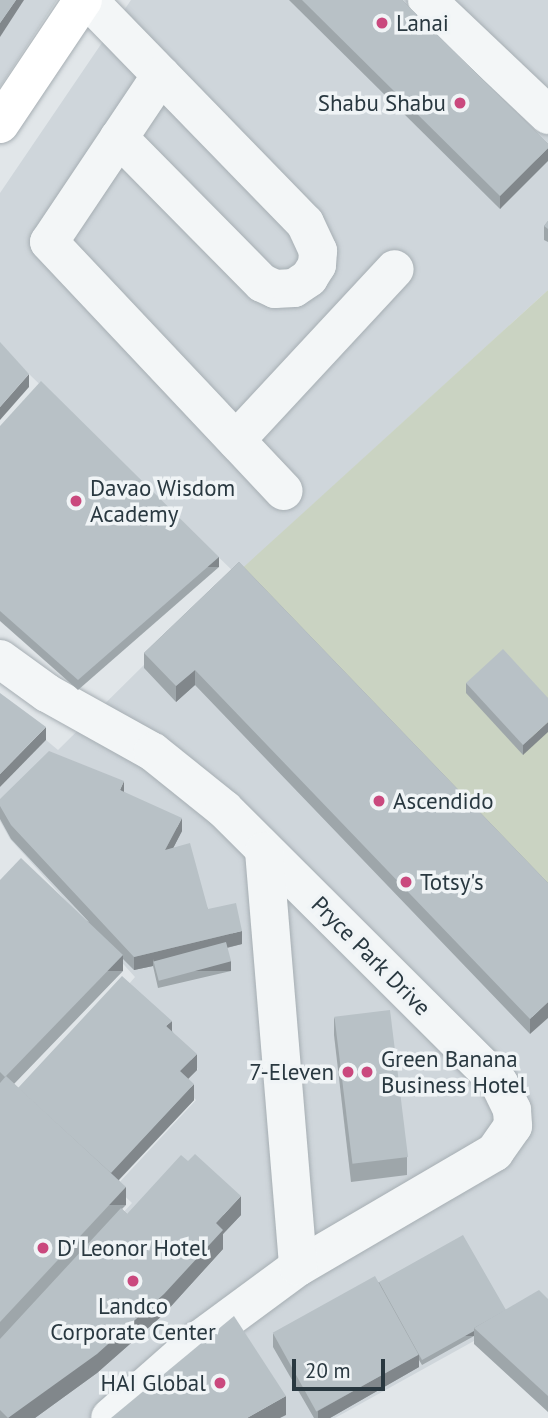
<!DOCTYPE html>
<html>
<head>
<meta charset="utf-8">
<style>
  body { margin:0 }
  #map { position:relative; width:548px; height:1418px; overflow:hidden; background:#e1e6e9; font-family:"PT Sans",sans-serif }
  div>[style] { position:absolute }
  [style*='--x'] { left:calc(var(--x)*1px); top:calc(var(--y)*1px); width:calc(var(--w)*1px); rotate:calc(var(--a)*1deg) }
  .built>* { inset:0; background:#cfd6db }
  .green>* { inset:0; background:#cad3c2 }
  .roads { filter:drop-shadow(0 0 2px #a6aeb3) drop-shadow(0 0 2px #a6aeb3) }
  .minor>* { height:38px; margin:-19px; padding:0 19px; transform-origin:19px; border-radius:19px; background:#f3f6f7 }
  .major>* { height:38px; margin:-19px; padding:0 19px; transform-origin:19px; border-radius:19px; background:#fff }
  .wall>* { inset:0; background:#9ea6aa }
  .shaded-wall>* { inset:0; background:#81878b; transform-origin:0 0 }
  .building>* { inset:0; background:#b8c1c6; transform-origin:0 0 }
  .dots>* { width:19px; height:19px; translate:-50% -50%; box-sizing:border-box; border:4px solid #f0f4f6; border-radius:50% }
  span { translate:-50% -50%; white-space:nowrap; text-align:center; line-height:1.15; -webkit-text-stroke:7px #f0f4f6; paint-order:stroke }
  .poi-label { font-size:23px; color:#293840 }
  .left { translate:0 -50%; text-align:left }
  .right { translate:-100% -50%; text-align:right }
  .street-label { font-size:23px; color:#293840 }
  .scale { position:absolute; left:292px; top:1359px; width:93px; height:32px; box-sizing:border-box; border:4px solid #293840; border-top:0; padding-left:9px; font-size:21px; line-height:24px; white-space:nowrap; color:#293840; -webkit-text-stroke:5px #f0f4f6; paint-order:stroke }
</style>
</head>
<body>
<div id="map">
  <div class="built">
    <i style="clip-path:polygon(0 0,57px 0,0 87px)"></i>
    <i style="clip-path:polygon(131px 0,548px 0,548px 290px,237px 574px,548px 895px,548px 1300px,335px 1418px,0 1418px,0 1345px,132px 1203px,115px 1187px,196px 1100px,182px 1086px,198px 1069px,123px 991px,135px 977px,10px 839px,0 821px,0 787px,46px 740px,58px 750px,236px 574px,0 346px,0 193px)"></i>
  </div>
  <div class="green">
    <i style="clip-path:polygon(548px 290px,548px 895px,236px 574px)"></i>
  </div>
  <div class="roads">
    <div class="minor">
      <i style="--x:88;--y:0;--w:311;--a:45.8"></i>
      <i style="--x:305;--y:223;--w:31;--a:65"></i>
      <i style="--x:318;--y:251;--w:14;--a:94"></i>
      <i style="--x:317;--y:265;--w:15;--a:122"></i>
      <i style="--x:309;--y:278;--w:18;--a:146"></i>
      <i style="--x:294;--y:288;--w:19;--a:177"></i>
      <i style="--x:275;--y:289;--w:14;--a:-155"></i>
      <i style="--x:262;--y:283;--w:204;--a:-134.6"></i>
      <i style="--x:427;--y:0;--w:167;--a:43.5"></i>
      <i style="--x:161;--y:75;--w:201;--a:123.8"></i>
      <i style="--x:49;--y:242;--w:342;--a:46.7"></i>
      <i style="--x:236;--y:440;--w:233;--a:-47.1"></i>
      <i style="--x:0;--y:659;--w:58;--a:35.9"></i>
      <i style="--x:47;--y:693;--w:121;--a:29.1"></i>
      <i style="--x:153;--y:752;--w:91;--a:38.8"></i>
      <i style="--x:224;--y:809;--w:388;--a:44.9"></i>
      <i style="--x:499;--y:1083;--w:30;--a:64"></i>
      <i style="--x:512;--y:1110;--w:16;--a:86"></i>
      <i style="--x:513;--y:1126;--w:32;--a:125"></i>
      <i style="--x:495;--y:1152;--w:228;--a:149.7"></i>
      <i style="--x:298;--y:1267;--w:128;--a:143.6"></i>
      <i style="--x:195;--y:1343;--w:113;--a:138.6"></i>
      <i style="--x:264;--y:851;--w:417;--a:85.3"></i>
    </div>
    <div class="major">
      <i style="--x:0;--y:124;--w:149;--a:-56.2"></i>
    </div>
  </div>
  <div class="wall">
    <i style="clip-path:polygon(289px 0,402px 0,548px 144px,500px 209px)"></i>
    <i style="clip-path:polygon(548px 221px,548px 242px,544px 240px,544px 226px)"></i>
    <i style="clip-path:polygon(0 426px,219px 567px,78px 690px,0 621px)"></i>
    <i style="clip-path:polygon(239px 562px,548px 883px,530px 1034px,195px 685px,176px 702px,144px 668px,144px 653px)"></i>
    <i style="clip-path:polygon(466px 683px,548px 698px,523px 755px,466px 693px)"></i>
    <i style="clip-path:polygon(124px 792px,182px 831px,173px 848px,208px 909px,242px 944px,227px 948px,231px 971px,158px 988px,153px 966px,134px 970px,123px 959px,123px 971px,14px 1084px,18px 1088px,172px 1031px,197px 1070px,188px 1079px,194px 1100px,119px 1180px,126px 1205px,122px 1209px,127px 1214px,241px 1215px,223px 1234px,223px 1249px,164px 1314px,97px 1373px,35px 1418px,0 1418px,0 880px,89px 922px,11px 839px,0 819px,0 799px)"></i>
    <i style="clip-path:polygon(334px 1017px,407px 1157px,407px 1175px,351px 1182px,334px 1035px)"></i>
    <i style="clip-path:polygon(379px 1282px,506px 1310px,548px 1299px,548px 1412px,474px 1344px,474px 1336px,422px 1365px,419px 1360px,419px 1367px,330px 1418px,314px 1418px,273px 1347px,273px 1334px)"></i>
  </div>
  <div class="shaded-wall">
    <i style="clip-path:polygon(16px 0,24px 0,0 37px,0 23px)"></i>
    <i style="clip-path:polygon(548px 148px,548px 161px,500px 209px,500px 196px)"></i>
    <i style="clip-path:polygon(29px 374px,29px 387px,0 420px,0 407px)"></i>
    <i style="left:219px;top:557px;width:10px;height:187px;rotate:90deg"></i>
    <i style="clip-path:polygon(195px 670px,195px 685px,176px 702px,176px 686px)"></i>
    <i style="clip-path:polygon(548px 722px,548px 732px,523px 755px,523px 745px)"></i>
    <i style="clip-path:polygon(46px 727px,46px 740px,0 787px,0 774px)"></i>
    <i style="clip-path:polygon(124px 781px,124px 794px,120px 790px)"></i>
    <i style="clip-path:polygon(182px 818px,182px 831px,165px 864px,165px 850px)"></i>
    <i style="clip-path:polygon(242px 931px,242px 944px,155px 965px,153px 959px,153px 966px,134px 970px,134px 957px)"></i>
    <i style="left:123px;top:955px;width:16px;height:170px;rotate:90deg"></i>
    <i style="left:231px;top:961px;width:10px;height:75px;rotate:90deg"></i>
    <i style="clip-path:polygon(548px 1002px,548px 1018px,530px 1034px,530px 1019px)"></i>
    <i style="clip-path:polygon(172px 1021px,172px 1037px,166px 1026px)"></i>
    <i style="clip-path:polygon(197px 1054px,197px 1070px,180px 1087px,180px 1071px)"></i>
    <i style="clip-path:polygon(194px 1084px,194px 1100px,110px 1189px,110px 1173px)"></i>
    <i style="left:126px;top:1187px;width:18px;height:185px;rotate:90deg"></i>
    <i style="clip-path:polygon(241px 1196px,241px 1215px,223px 1234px,223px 1249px,164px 1314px,97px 1373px,35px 1418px,8px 1418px,216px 1223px)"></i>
    <i style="left:474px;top:1331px;width:5px;height:60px;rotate:90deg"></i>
    <i style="clip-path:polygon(419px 1354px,419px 1367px,330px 1418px,318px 1418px,318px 1411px)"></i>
    <i style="clip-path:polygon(286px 1396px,286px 1415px,280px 1418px,247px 1418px)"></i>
  </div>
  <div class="building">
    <i style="clip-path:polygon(0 0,16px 0,0 23px)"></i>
    <i style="clip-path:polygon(302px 0,402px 0,548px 144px,548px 148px,500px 196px)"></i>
    <i style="clip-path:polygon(548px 221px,548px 229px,544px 226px)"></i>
    <i style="clip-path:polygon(0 342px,29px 374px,0 407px)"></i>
    <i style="clip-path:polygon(41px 381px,219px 557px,78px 680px,0 611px,0 426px)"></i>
    <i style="clip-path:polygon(239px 562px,548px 883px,548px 1002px,530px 1019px,195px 670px,176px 686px,144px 653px)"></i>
    <i style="clip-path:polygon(503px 649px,548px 698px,548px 722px,523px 745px,466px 683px)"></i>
    <i style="clip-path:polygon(0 693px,46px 727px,0 774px)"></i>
    <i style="clip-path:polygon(49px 751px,124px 781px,120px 790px,182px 818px,165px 850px,190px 843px,208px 909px,236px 903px,242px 931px,134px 957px,11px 825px,0 806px,0 799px)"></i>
    <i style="clip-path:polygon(21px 858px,123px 955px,5px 1077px,0 1072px,0 880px)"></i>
    <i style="left:226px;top:942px;width:20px;height:75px;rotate:75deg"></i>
    <i style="clip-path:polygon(122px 976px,172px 1021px,166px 1026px,197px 1054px,180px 1071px,194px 1084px,111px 1173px,18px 1088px)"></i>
    <i style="left:390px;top:1010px;width:148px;height:56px;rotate:83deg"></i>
    <i style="clip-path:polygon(6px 1076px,126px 1187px,0 1322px,0 1083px)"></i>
    <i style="clip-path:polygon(195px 1154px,241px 1196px,216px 1223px,223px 1230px,164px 1294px,97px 1354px,8px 1418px,0 1410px,0 1339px,121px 1208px,127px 1214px,181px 1155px,188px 1161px)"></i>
    <i style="clip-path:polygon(463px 1235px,506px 1310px,474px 1328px,474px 1331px,422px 1360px,379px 1282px)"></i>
    <i style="left:375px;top:1276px;width:90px;height:117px;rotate:61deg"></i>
    <i style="clip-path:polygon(539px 1290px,548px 1299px,548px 1396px,474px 1328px)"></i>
    <i style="clip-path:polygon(234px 1316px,286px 1396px,247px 1418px,111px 1418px)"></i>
  </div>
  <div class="dots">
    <i style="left:382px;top:23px;background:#ca497e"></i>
    <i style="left:460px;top:103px;background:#ca497e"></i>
    <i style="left:76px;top:501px;background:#ca497e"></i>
    <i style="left:379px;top:801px;background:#ca497e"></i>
    <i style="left:406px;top:882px;background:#ca497e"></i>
    <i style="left:348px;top:1072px;background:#ca497e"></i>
    <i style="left:367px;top:1072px;background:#ca497e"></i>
    <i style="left:43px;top:1248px;background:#ca497e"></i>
    <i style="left:133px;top:1281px;background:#ca497e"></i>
    <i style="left:220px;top:1383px;background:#ca497e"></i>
  </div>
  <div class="poi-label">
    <span class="left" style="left:396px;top:23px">Lanai</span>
    <span class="right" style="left:446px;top:103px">Shabu Shabu</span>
    <span class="left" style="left:90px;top:501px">Davao Wisdom<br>Academy</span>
    <span class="left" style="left:393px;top:801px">Ascendido</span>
    <span class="left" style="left:420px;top:882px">Totsy's</span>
    <span class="left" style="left:381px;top:1072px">Green Banana<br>Business Hotel</span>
    <span class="right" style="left:334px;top:1072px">7-Eleven</span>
    <span class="left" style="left:57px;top:1248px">D' Leonor Hotel</span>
    <span style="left:133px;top:1319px">Landco<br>Corporate Center</span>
    <span class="right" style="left:206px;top:1383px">HAI Global</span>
  </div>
  <div class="street-label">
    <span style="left:371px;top:956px;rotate:45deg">Pryce Park Drive</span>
  </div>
  <div class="scale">20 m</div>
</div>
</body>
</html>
